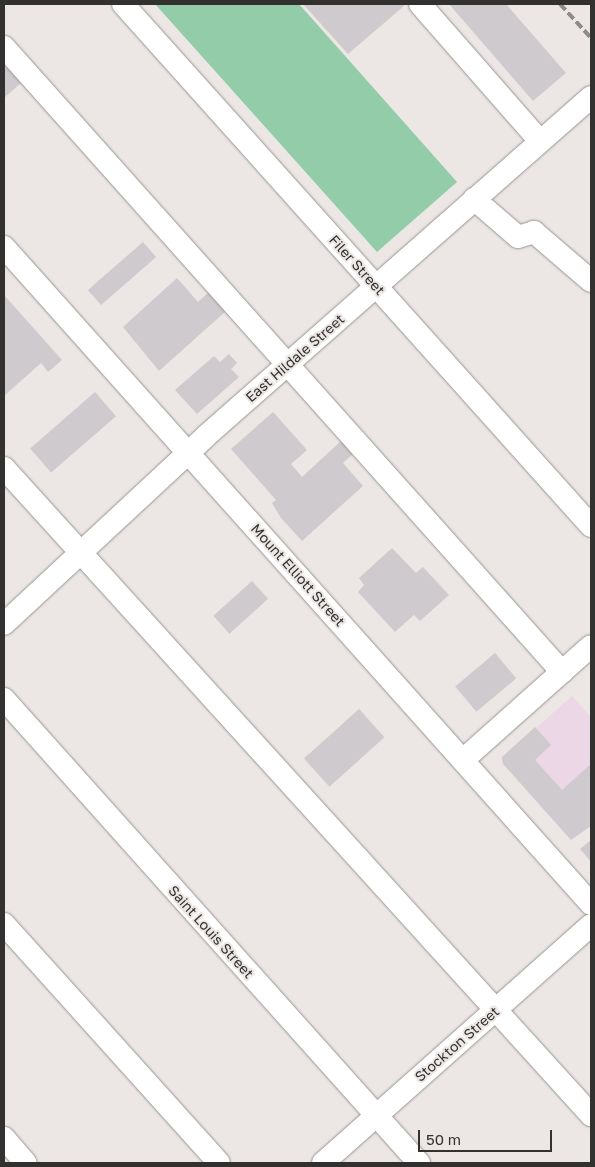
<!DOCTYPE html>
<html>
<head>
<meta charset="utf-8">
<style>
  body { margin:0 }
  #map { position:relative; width:595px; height:1167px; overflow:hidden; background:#ece7e4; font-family:"Golos Text",sans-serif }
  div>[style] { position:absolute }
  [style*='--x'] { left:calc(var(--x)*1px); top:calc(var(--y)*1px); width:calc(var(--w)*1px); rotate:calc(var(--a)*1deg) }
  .commercial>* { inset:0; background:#ebd7e6 }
  .green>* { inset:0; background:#93cca8 }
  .building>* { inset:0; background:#cecace; transform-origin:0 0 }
  .roads { filter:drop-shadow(0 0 1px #989491) drop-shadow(0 0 1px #989491) }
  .minor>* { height:22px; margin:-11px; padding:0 11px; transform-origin:11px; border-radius:11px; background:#fff }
  .rail>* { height:4px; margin-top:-2px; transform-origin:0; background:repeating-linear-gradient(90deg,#8e8a88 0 8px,transparent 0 12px) }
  span { translate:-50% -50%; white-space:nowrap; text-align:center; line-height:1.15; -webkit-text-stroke:4px #ece7e4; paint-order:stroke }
  .street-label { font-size:14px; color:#333130 }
  .frame { position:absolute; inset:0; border:5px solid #333130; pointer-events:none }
  .scale { position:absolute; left:418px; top:1130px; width:134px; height:22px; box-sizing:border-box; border:2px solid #333130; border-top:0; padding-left:6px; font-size:15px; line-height:18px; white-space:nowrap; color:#333130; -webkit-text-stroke:4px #ece7e4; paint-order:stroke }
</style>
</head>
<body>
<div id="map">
  <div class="commercial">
    <i style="clip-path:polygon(572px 696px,591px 717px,591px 766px,545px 808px,501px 759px)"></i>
  </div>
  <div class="green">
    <i style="clip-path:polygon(155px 4px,299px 4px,457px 182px,377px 252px)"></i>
  </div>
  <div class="building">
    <i style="clip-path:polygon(303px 4px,403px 4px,404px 6px,348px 54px)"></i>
    <i style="clip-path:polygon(449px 4px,506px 4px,566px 73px,533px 101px)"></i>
    <i style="clip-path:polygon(7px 67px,21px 83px,4px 98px,4px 70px)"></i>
    <i style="left:143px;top:242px;width:20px;height:73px;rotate:49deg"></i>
    <i style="clip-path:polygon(177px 278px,198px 302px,209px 292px,226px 311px,159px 371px,123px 327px)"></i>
    <i style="clip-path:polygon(4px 295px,62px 360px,48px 372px,41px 363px,4px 396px)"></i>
    <i style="clip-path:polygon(229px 354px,237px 363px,231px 369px,239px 377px,197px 414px,175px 390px,214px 356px,220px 362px)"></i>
    <i style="left:95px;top:392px;width:32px;height:86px;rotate:49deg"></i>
    <i style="clip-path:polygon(273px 412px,307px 450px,291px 464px,302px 477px,342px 440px,354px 453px,343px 463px,363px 486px,302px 541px,281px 518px,272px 503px,276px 500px,231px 449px)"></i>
    <i style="clip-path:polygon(392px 548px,416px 573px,423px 567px,449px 595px,420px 621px,414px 615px,395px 632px,358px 592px,364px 585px,359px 578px)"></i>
    <i style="left:252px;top:581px;width:24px;height:52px;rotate:48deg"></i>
    <i style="left:495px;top:653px;width:33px;height:52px;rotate:50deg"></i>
    <i style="left:359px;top:709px;width:38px;height:74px;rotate:48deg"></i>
    <i style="clip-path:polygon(535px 727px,551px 745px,535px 760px,562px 790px,591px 764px,591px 826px,571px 840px,503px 764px,502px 757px)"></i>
    <i style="clip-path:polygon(591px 840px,591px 862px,580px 849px)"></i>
  </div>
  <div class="roads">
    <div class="minor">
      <i style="--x:123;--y:4;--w:701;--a:48.12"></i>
      <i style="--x:420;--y:4;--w:182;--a:48.8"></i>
      <i style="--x:4;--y:47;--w:838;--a:48.24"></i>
      <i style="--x:474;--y:199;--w:58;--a:40.8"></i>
      <i style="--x:518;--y:237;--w:17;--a:-17"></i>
      <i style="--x:534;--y:232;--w:75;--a:40.7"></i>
      <i style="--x:4;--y:247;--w:881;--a:48.22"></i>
      <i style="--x:4;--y:468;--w:874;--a:47.78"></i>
      <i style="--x:4;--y:624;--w:276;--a:-42.9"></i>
      <i style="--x:206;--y:436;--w:513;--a:-41.36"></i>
      <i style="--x:4;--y:699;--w:623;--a:48.19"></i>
      <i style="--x:463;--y:760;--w:171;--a:-41.7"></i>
      <i style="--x:4;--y:924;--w:321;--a:48"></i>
      <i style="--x:4;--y:1138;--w:33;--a:49"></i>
      <i style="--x:323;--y:1163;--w:358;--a:-41.6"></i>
    </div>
  </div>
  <div class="rail">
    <i style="--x:560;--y:4;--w:46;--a:47.6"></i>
  </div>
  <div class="street-label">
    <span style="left:357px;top:265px;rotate:48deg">Filer Street</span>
    <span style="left:295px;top:358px;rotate:-41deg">East Hildale Street</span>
    <span style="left:298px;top:575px;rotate:48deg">Mount Elliott Street</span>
    <span style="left:211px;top:932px;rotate:48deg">Saint Louis Street</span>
    <span style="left:457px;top:1044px;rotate:-41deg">Stockton Street</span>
  </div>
  <div class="frame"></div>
  <div class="scale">50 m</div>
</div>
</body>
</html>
